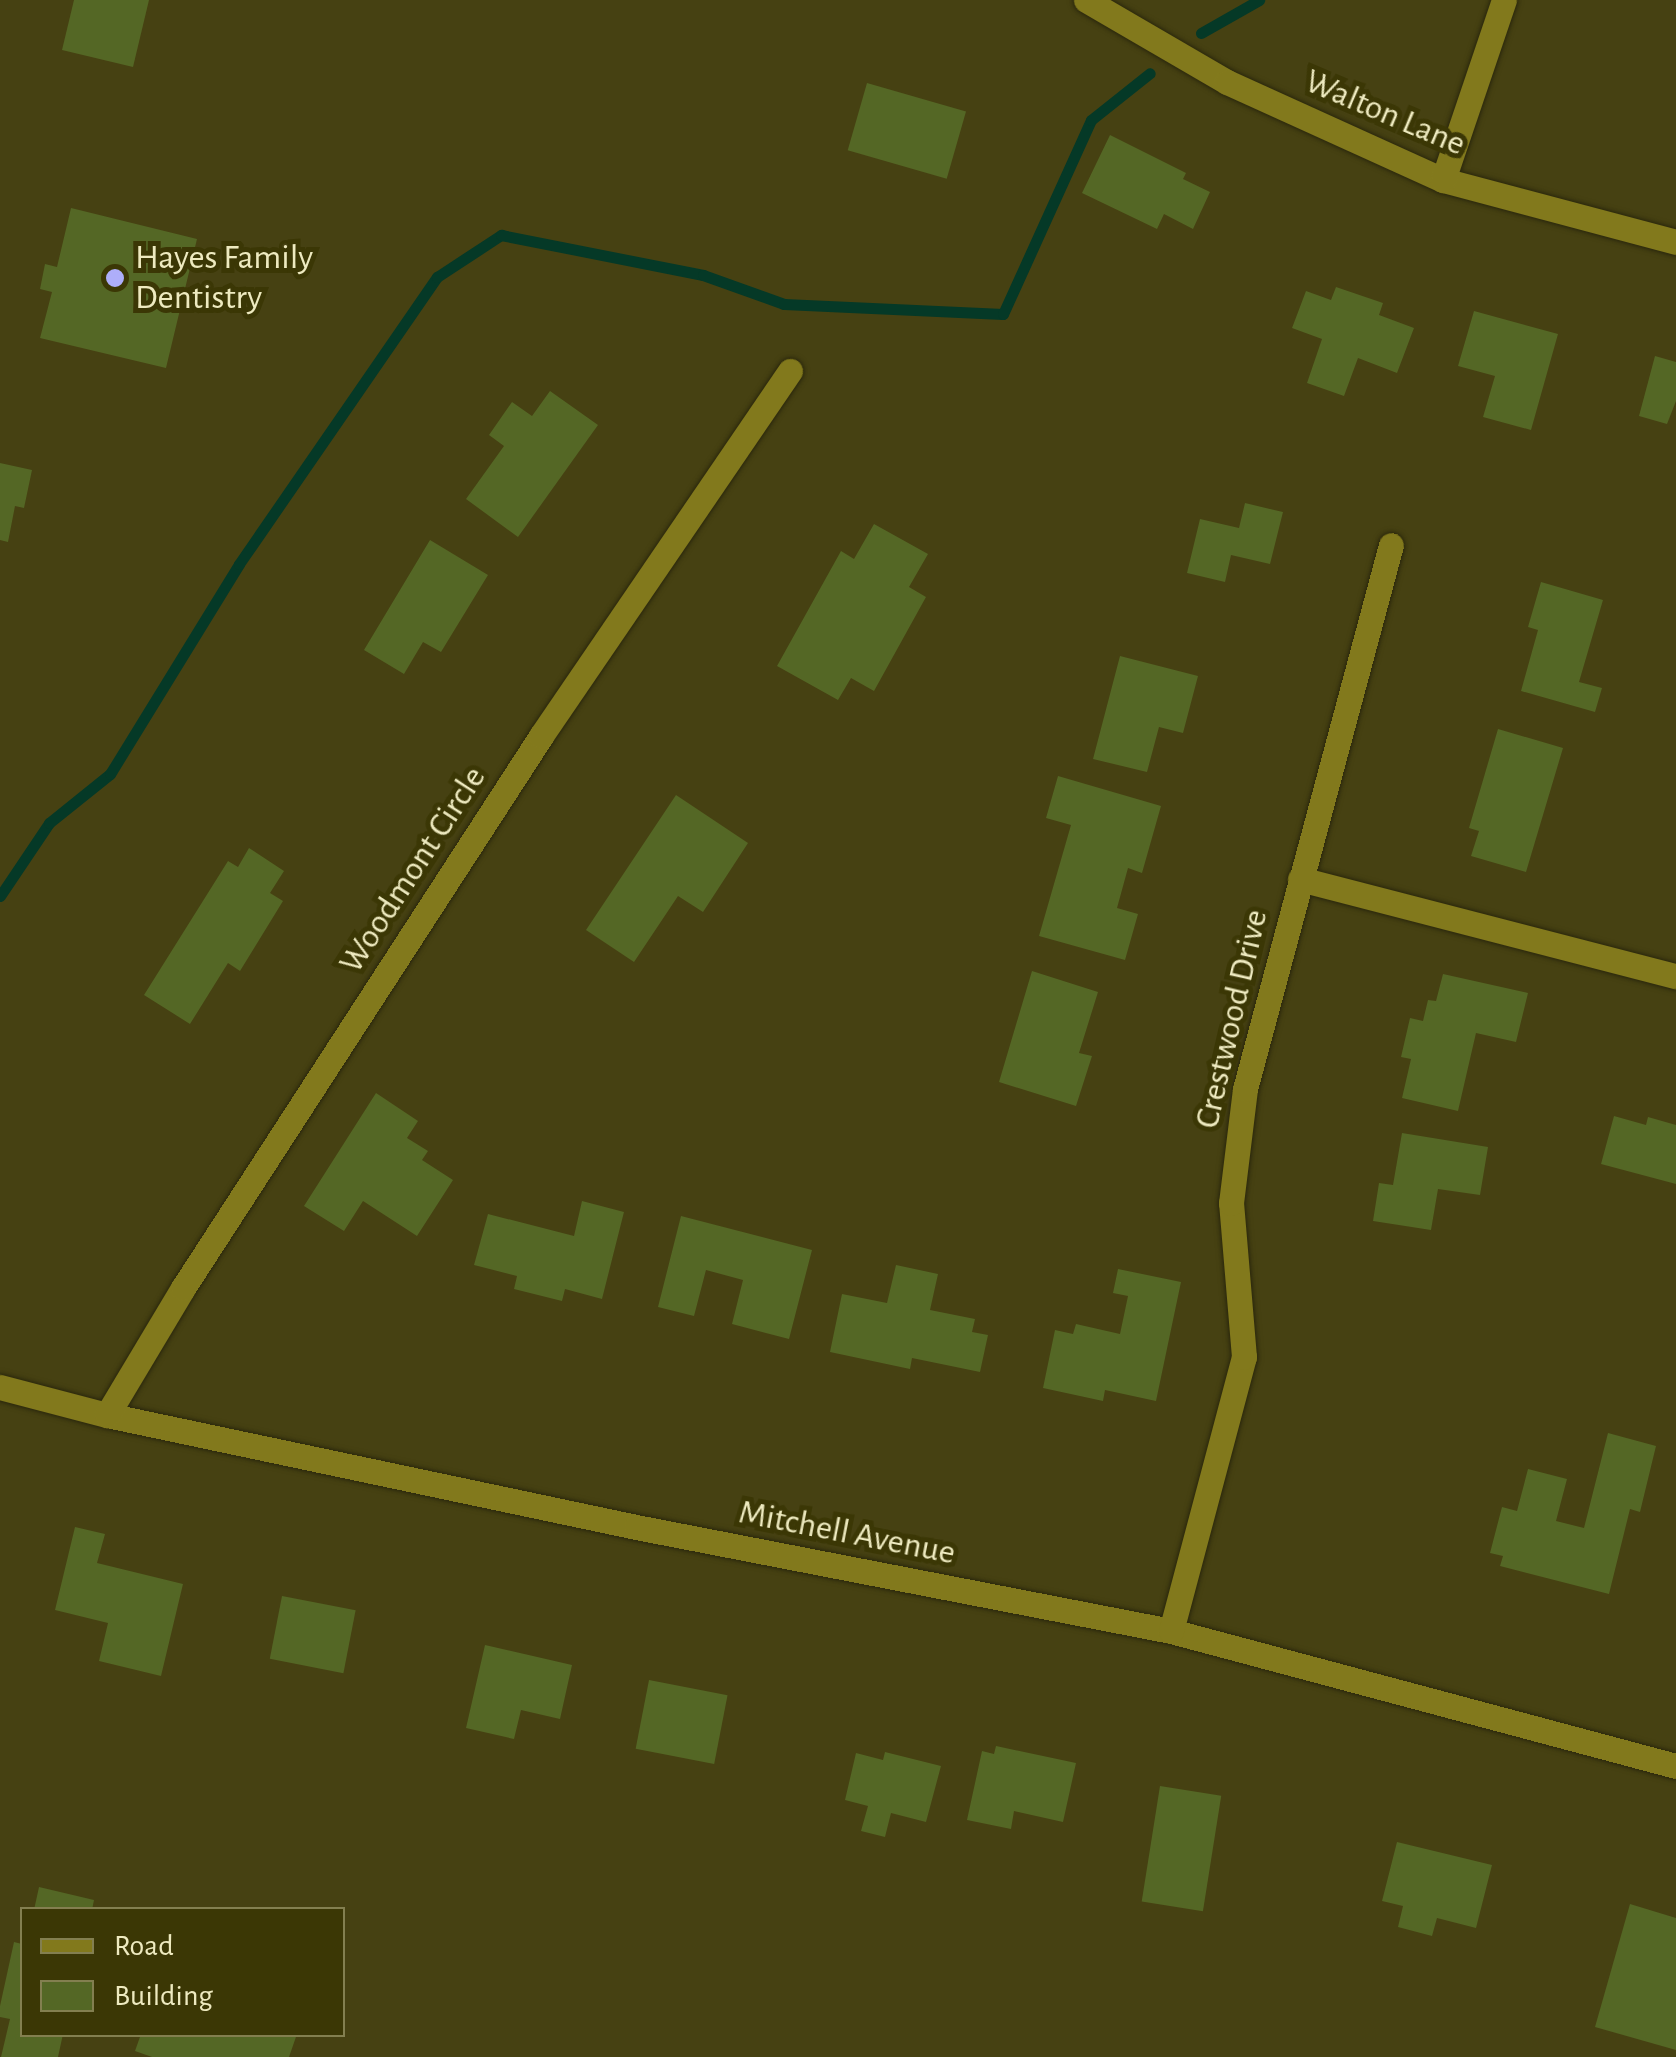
<!DOCTYPE html>
<html>
<head>
<meta charset="utf-8">
<style>
  body { margin:0 }
  #map { position:relative; width:1676px; height:2057px; overflow:hidden; background:#464112; font-family:"Alegreya Sans",sans-serif }
  div>[style] { position:absolute }
  [style*='--x'] { left:calc(var(--x)*1px); top:calc(var(--y)*1px); width:calc(var(--w)*1px); rotate:calc(var(--a)*1deg) }
  .stream>* { height:11px; margin:-5.5px; padding:0 5.5px; transform-origin:5.5px; border-radius:5.5px; background:#053927 }
  .building>* { inset:0; background:#546725; transform-origin:0 0 }
  .roads { filter:drop-shadow(0 0 2px #2a270c) drop-shadow(0 0 2px #2a270c) }
  .street>* { height:25px; margin:-12.5px; padding:0 12.5px; transform-origin:12.5px; border-radius:12.5px; background:#82791c }
  .dots>* { width:28px; height:28px; translate:-50% -50%; box-sizing:border-box; border:5px solid #3b3705; border-radius:50% }
  span { translate:-50% -50%; white-space:nowrap; text-align:center; line-height:1.15; -webkit-text-stroke:10px #3b3705; paint-order:stroke }
  .street-label { font-size:35px; color:#eeeac0 }
  .poi-label { font-size:35px; color:#eeeac0 }
  .left { translate:0 -50%; text-align:left }
  .legend { position:absolute; left:20px; top:1907px; width:325px; height:130px; box-sizing:border-box; background:#3b3705; border:2px solid #837f50; margin:0; padding:12px 18px; list-style:none; font-size:30px; color:#eeeac0 }
  .legend li { display:flex; align-items:center; gap:20px; height:50px }
  .legend b { width:50px; border:2px solid #837f50 }
</style>
</head>
<body>
<div id="map">
  <div class="stream">
    <i style="--x:1201;--y:33;--w:67;--a:-29.6"></i>
    <i style="--x:0;--y:896;--w:88;--a:-56.1"></i>
    <i style="--x:49;--y:823;--w:78;--a:-38.8"></i>
    <i style="--x:110;--y:774;--w:246;--a:-58.4"></i>
    <i style="--x:239;--y:564;--w:349;--a:-55.4"></i>
    <i style="--x:437;--y:277;--w:77;--a:-33.3"></i>
    <i style="--x:501;--y:235;--w:206;--a:11.2"></i>
    <i style="--x:703;--y:275;--w:86;--a:19.7"></i>
    <i style="--x:784;--y:304;--w:219;--a:2.6"></i>
    <i style="--x:1003;--y:314;--w:213;--a:-65.6"></i>
    <i style="--x:1091;--y:120;--w:75;--a:-38.5"></i>
  </div>
  <div class="building">
    <i style="clip-path:polygon(74px 0,149px 0,133px 67px,62px 50px)"></i>
    <i style="left:867px;top:83px;width:103px;height:70px;rotate:16deg"></i>
    <i style="clip-path:polygon(1110px 135px,1186px 173px,1183px 179px,1210px 192px,1193px 229px,1164px 214px,1157px 229px,1082px 193px)"></i>
    <i style="clip-path:polygon(71px 208px,197px 239px,166px 368px,40px 338px,52px 292px,40px 289px,45px 264px,57px 267px)"></i>
    <i style="clip-path:polygon(1336px 287px,1383px 303px,1379px 315px,1414px 328px,1397px 373px,1358px 358px,1344px 396px,1307px 383px,1322px 339px,1292px 328px,1306px 291px,1331px 300px)"></i>
    <i style="clip-path:polygon(1474px 311px,1558px 334px,1531px 430px,1483px 417px,1495px 376px,1458px 366px)"></i>
    <i style="clip-path:polygon(1655px 356px,1676px 362px,1676px 401px,1667px 424px,1639px 416px)"></i>
    <i style="clip-path:polygon(550px 391px,598px 425px,518px 537px,466px 499px,504px 446px,489px 435px,512px 402px,532px 416px)"></i>
    <i style="clip-path:polygon(0 463px,32px 470px,24px 508px,15px 506px,8px 542px,0 540px)"></i>
    <i style="clip-path:polygon(1245px 503px,1283px 512px,1270px 564px,1231px 555px,1225px 582px,1187px 573px,1200px 519px,1239px 528px)"></i>
    <i style="clip-path:polygon(874px 524px,928px 554px,909px 587px,926px 597px,874px 691px,851px 678px,838px 700px,777px 666px,841px 551px,854px 559px)"></i>
    <i style="clip-path:polygon(430px 540px,488px 575px,441px 652px,423px 642px,404px 674px,364px 650px)"></i>
    <i style="clip-path:polygon(1541px 582px,1603px 600px,1579px 682px,1602px 688px,1595px 712px,1521px 691px,1538px 630px,1528px 627px)"></i>
    <i style="clip-path:polygon(1120px 656px,1198px 676px,1183px 733px,1159px 727px,1147px 772px,1093px 759px)"></i>
    <i style="clip-path:polygon(1498px 729px,1563px 748px,1526px 872px,1471px 856px,1479px 831px,1469px 828px)"></i>
    <i style="clip-path:polygon(1058px 776px,1161px 806px,1142px 873px,1128px 868px,1117px 908px,1138px 914px,1125px 960px,1039px 936px,1071px 825px,1046px 818px)"></i>
    <i style="clip-path:polygon(676px 795px,748px 843px,703px 912px,678px 896px,634px 962px,586px 930px)"></i>
    <i style="clip-path:polygon(249px 848px,284px 871px,270px 893px,283px 901px,240px 971px,228px 963px,190px 1024px,144px 995px,228px 861px,238px 867px)"></i>
    <i style="clip-path:polygon(1032px 971px,1098px 992px,1079px 1053px,1092px 1056px,1076px 1106px,999px 1082px)"></i>
    <i style="clip-path:polygon(1443px 974px,1528px 993px,1516px 1042px,1476px 1033px,1458px 1111px,1402px 1098px,1411px 1059px,1401px 1057px,1410px 1018px,1423px 1021px,1428px 1000px,1436px 1001px)"></i>
    <i style="clip-path:polygon(376px 1093px,418px 1121px,407px 1138px,428px 1151px,422px 1160px,453px 1180px,417px 1236px,363px 1201px,344px 1231px,304px 1206px)"></i>
    <i style="clip-path:polygon(1614px 1116px,1646px 1125px,1648px 1117px,1676px 1125px,1676px 1184px,1601px 1164px)"></i>
    <i style="clip-path:polygon(1402px 1133px,1488px 1147px,1480px 1195px,1438px 1189px,1431px 1230px,1373px 1221px,1379px 1183px,1393px 1185px)"></i>
    <i style="clip-path:polygon(582px 1201px,624px 1212px,602px 1299px,565px 1289px,562px 1301px,514px 1289px,517px 1276px,474px 1265px,488px 1214px,574px 1236px)"></i>
    <i style="clip-path:polygon(681px 1216px,812px 1250px,789px 1339px,732px 1324px,743px 1280px,706px 1270px,694px 1316px,658px 1307px)"></i>
    <i style="clip-path:polygon(896px 1265px,938px 1274px,930px 1310px,975px 1319px,972px 1332px,988px 1335px,980px 1372px,912px 1358px,910px 1369px,830px 1352px,842px 1294px,887px 1303px)"></i>
    <i style="clip-path:polygon(1118px 1269px,1181px 1282px,1156px 1401px,1105px 1390px,1103px 1401px,1043px 1388px,1055px 1330px,1073px 1334px,1076px 1324px,1120px 1334px,1128px 1296px,1113px 1293px)"></i>
    <i style="clip-path:polygon(1608px 1433px,1656px 1446px,1640px 1512px,1630px 1509px,1609px 1594px,1500px 1566px,1503px 1556px,1490px 1553px,1502px 1507px,1517px 1511px,1528px 1469px,1567px 1479px,1556px 1521px,1584px 1528px)"></i>
    <i style="clip-path:polygon(75px 1527px,105px 1534px,97px 1563px,183px 1584px,161px 1676px,99px 1661px,108px 1623px,55px 1610px)"></i>
    <i style="left:282px;top:1596px;width:75px;height:64px;rotate:11deg"></i>
    <i style="clip-path:polygon(485px 1645px,572px 1665px,560px 1719px,521px 1710px,514px 1739px,466px 1728px)"></i>
    <i style="left:649px;top:1680px;width:80px;height:70px;rotate:11deg"></i>
    <i style="clip-path:polygon(996px 1746px,1076px 1763px,1063px 1822px,1014px 1811px,1011px 1829px,967px 1820px,982px 1751px,994px 1754px)"></i>
    <i style="clip-path:polygon(885px 1752px,941px 1766px,926px 1822px,891px 1813px,885px 1837px,861px 1831px,868px 1806px,845px 1800px,856px 1753px,883px 1760px)"></i>
    <i style="left:1160px;top:1786px;width:62px;height:117px;rotate:9deg"></i>
    <i style="clip-path:polygon(1397px 1842px,1492px 1865px,1476px 1928px,1437px 1918px,1432px 1936px,1398px 1927px,1403px 1906px,1382px 1901px)"></i>
    <i style="clip-path:polygon(39px 1887px,94px 1900px,92px 1910px,34px 1910px)"></i>
    <i style="clip-path:polygon(1630px 1904px,1676px 1918px,1676px 2050px,1595px 2027px)"></i>
    <i style="clip-path:polygon(14px 1942px,22px 1944px,22px 2034px,63px 2034px,58px 2057px,1px 2057px,10px 2019px,0 2017px,0 2006px)"></i>
    <i style="clip-path:polygon(141px 2034px,297px 2034px,289px 2057px,152px 2057px,135px 2051px)"></i>
  </div>
  <div class="roads">
    <div class="street">
      <i style="--x:1086;--y:0;--w:163;--a:30.2"></i>
      <i style="--x:1227;--y:82;--w:237;--a:24.4"></i>
      <i style="--x:1443;--y:180;--w:241;--a:14.9"></i>
      <i style="--x:1443;--y:180;--w:190;--a:-71.3"></i>
      <i style="--x:1300;--y:879;--w:388;--a:14.5"></i>
      <i style="--x:0;--y:1387;--w:111;--a:14.7"></i>
      <i style="--x:107;--y:1415;--w:541;--a:11.95"></i>
      <i style="--x:636;--y:1527;--w:545;--a:11"></i>
      <i style="--x:1171;--y:1631;--w:523;--a:14.97"></i>
      <i style="--x:107;--y:1415;--w:148;--a:-59.1"></i>
      <i style="--x:183;--y:1288;--w:658;--a:-57.03"></i>
      <i style="--x:541;--y:736;--w:442;--a:-55.7"></i>
      <i style="--x:1171;--y:1631;--w:284;--a:-75.1"></i>
      <i style="--x:1244;--y:1357;--w:155;--a:-94.8"></i>
      <i style="--x:1231;--y:1203;--w:115;--a:-83"></i>
      <i style="--x:1245;--y:1089;--w:563;--a:-74.98"></i>
    </div>
  </div>
  <div class="dots">
    <i style="left:115px;top:278px;background:#aeaefa"></i>
  </div>
  <div class="street-label">
    <span style="left:1385px;top:113px;rotate:23deg">Walton Lane</span>
    <span style="left:413px;top:870px;rotate:-57deg">Woodmont Circle</span>
    <span style="left:1232px;top:1019px;rotate:-77deg">Crestwood Drive</span>
    <span style="left:847px;top:1533px;rotate:11deg">Mitchell Avenue</span>
  </div>
  <div class="poi-label">
    <span class="left" style="left:135px;top:278px">Hayes Family<br>Dentistry</span>
  </div>
  <ul class="legend">
  <li><b style="height:12px;background:#82791c"></b>Road</li>
  <li><b style="height:28px;background:#546725"></b>Building</li>
  </ul>
</div>
</body>
</html>
